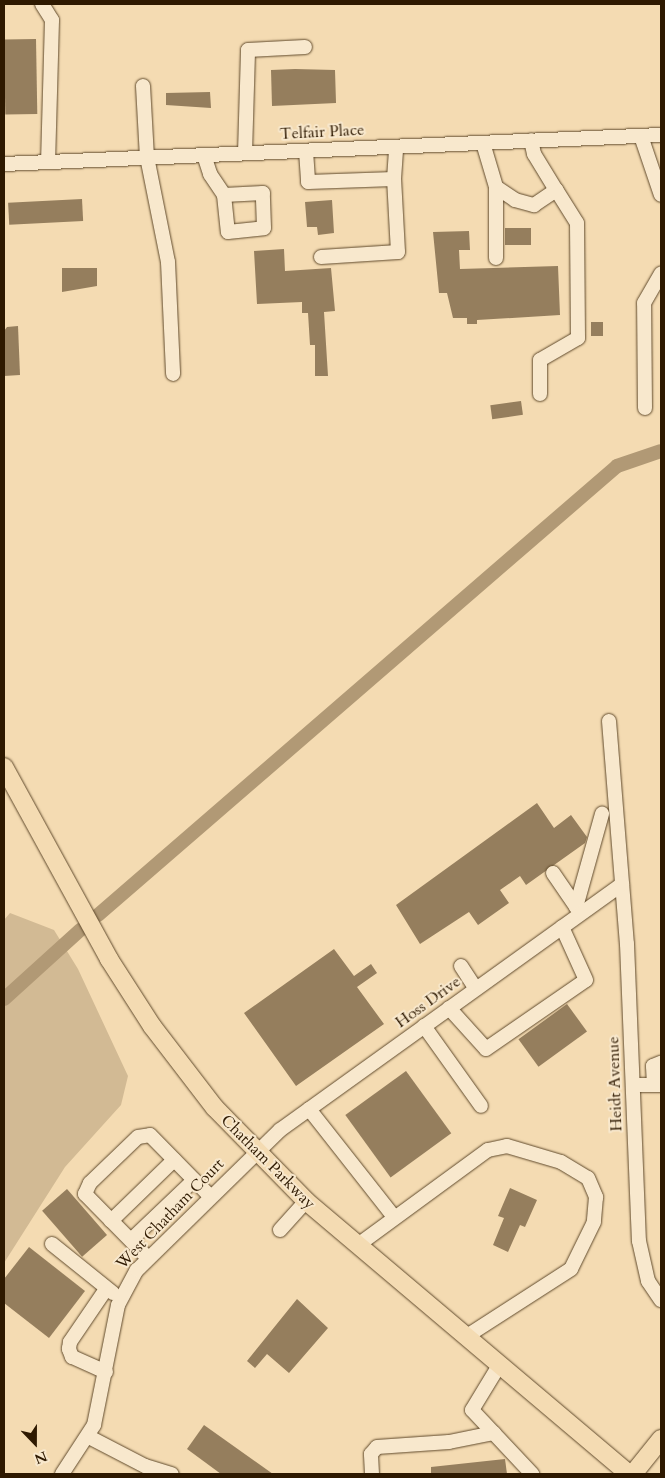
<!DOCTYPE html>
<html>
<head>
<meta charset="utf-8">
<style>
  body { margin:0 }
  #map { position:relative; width:665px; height:1478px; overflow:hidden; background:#f4dbb2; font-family:Cardo,serif }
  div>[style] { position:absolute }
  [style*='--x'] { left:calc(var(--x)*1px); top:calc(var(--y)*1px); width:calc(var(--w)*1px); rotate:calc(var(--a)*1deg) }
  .green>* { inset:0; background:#d2ba94 }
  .canal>* { height:14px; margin:-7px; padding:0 7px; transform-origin:7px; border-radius:7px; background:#b19975 }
  .building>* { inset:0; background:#957e5d; transform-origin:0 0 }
  .roads { filter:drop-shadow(0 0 1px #604a2c) drop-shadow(0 0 1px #604a2c) }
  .minor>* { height:14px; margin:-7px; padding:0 7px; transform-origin:7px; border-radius:7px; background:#f8e8cd }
  .major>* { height:18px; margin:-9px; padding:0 9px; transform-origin:9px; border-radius:9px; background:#f4dbb2 }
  span { translate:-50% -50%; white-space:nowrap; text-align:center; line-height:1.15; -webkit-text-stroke:4px #f8e8cd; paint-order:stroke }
  .street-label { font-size:16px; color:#2e1900 }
  .frame { position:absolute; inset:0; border:5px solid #2e1900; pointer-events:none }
  .north { position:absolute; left:10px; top:1418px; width:50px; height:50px; -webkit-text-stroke:4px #f8e8cd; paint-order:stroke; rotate:158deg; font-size:14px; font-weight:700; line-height:20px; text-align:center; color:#2e1900 }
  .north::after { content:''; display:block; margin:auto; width:18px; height:22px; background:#2e1900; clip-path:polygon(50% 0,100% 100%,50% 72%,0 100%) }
</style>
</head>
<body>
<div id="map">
  <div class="green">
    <i style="clip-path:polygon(10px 913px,54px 930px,78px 969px,128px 1076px,121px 1105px,65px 1167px,4px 1263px,4px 920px)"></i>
  </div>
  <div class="canal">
    <i style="--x:98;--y:915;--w:686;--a:-40.86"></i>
    <i style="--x:617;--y:466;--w:46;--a:-18.8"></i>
    <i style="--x:4;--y:999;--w:103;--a:-42.2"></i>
  </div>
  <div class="building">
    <i style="left:36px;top:39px;width:75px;height:32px;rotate:89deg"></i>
    <i style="clip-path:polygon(295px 69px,335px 70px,336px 103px,272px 106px,271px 70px)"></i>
    <i style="clip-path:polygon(210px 92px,211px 108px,166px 105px,166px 93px)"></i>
    <i style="left:82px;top:199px;width:22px;height:74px;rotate:87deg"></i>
    <i style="clip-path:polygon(332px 200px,334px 233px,318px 235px,317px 227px,307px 227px,305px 202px)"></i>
    <i style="left:531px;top:228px;width:17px;height:26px;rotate:90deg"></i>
    <i style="clip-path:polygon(469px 231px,470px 250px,459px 250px,460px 269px,558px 266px,560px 315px,477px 320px,477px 324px,467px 324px,467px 318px,453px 318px,447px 293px,439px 293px,433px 232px)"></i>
    <i style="clip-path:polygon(284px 249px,285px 271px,331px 268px,335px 311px,324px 312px,328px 376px,315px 376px,315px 345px,310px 345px,308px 313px,302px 313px,302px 302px,257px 304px,254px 251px)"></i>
    <i style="clip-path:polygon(62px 268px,97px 268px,97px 286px,62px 292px)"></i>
    <i style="left:591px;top:322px;width:12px;height:14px"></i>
    <i style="clip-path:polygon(18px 326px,20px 375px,4px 376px,4px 331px,7px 327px)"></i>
    <i style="left:521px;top:401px;width:14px;height:31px;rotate:82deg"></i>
    <i style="clip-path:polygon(537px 803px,554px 828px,571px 815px,587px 837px,585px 843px,526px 885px,520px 876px,500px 890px,509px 903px,478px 925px,469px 912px,420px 944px,396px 905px)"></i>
    <i style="clip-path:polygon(334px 949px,354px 976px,371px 964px,377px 973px,357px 987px,384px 1024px,296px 1086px,244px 1013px)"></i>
    <i style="left:567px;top:1004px;width:34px;height:60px;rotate:54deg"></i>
    <i style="left:406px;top:1071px;width:77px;height:75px;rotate:54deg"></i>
    <i style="clip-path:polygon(510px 1188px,537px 1200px,525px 1227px,520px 1225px,508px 1252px,493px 1245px,504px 1218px,498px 1216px)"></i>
    <i style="left:67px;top:1189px;width:61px;height:33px;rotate:49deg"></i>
    <i style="clip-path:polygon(29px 1247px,85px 1291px,49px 1338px,4px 1303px,4px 1279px)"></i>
    <i style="clip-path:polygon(297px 1299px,328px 1328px,289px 1373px,267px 1354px,255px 1368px,247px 1361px)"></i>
    <i style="clip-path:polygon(204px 1425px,273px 1474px,221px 1474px,187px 1449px)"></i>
    <i style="clip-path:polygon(505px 1459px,507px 1474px,431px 1474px,431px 1467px)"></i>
  </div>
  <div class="roads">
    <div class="minor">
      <i style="--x:42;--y:4;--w:19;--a:58"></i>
      <i style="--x:52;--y:20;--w:142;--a:91.6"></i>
      <i style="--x:143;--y:86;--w:71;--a:86.8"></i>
      <i style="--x:147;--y:157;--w:107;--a:78.7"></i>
      <i style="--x:168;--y:262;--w:112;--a:87.4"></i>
      <i style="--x:641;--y:136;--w:62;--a:71.3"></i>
      <i style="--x:483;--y:143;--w:46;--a:73.5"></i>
      <i style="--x:496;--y:187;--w:23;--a:34"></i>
      <i style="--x:515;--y:200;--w:20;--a:15"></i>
      <i style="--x:534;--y:205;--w:27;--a:-34"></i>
      <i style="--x:556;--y:190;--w:42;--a:-121.4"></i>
      <i style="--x:534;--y:154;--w:14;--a:-102"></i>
      <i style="--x:306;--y:151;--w:31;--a:86"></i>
      <i style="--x:308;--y:182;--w:86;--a:-2"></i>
      <i style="--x:394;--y:179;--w:32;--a:-86"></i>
      <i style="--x:245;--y:153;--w:103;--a:-88.3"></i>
      <i style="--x:248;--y:50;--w:57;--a:-3"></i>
      <i style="--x:204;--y:155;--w:20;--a:72"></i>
      <i style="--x:210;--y:174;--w:25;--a:56"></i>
      <i style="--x:224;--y:195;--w:37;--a:84"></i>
      <i style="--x:228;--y:232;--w:36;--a:-6"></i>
      <i style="--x:264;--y:228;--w:35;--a:-92"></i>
      <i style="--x:263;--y:193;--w:39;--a:177"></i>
      <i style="--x:4;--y:164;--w:658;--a:-2.53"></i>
      <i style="--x:321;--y:257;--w:77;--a:-3.7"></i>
      <i style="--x:398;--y:252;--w:73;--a:-93.1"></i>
      <i style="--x:496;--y:258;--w:71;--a:-90"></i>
      <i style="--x:540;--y:394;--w:34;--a:-90"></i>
      <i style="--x:540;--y:360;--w:44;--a:-30.1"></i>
      <i style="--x:578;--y:338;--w:115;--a:-90.5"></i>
      <i style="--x:577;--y:223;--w:39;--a:-122"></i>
      <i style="--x:645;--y:408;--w:105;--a:-90.5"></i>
      <i style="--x:644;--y:303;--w:34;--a:-60"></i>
      <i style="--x:609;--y:721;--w:224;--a:85.4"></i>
      <i style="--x:627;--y:944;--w:297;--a:87.7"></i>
      <i style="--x:639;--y:1241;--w:41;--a:77.3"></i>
      <i style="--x:648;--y:1281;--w:23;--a:56"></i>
      <i style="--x:553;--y:873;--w:46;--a:55.6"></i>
      <i style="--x:576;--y:907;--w:97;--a:-74.4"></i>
      <i style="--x:461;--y:966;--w:27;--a:57"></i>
      <i style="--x:449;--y:1008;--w:55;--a:47.9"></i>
      <i style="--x:486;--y:1049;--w:121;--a:-34.6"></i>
      <i style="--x:586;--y:980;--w:58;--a:-114.4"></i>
      <i style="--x:424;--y:1026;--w:98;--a:54.5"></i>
      <i style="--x:633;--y:1085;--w:28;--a:0"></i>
      <i style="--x:654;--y:1085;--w:19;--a:-93"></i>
      <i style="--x:653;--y:1066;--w:8;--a:-23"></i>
      <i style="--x:309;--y:1109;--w:137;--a:51.8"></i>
      <i style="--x:111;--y:1221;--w:88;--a:-44.1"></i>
      <i style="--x:280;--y:1230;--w:39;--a:-48"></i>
      <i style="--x:131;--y:1240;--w:87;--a:-43.6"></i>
      <i style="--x:52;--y:1244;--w:78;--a:38.8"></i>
      <i style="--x:358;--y:1245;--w:161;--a:-36.2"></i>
      <i style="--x:488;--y:1150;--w:19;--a:-12"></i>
      <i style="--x:507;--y:1146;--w:56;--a:16.5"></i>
      <i style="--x:561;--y:1162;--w:31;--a:31"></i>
      <i style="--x:588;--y:1178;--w:21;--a:67"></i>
      <i style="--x:596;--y:1197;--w:25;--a:95"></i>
      <i style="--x:594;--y:1222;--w:52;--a:116.1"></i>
      <i style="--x:571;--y:1269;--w:124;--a:147.2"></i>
      <i style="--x:148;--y:1258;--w:90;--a:-134.5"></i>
      <i style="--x:85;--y:1194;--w:12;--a:-66"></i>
      <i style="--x:90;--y:1183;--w:66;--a:-43.8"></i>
      <i style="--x:138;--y:1137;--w:12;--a:-9"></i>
      <i style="--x:150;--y:1135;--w:86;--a:45.5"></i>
      <i style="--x:500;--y:1364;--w:54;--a:121.3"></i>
      <i style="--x:472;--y:1410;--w:88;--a:46.8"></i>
      <i style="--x:106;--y:1372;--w:37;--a:-156"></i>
      <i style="--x:72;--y:1357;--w:9;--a:-111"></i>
      <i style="--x:69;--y:1349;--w:7;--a:-82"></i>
      <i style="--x:70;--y:1342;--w:64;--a:-55.8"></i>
      <i style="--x:89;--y:1437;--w:63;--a:27.4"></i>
      <i style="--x:145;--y:1466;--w:28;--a:17"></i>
      <i style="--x:62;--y:1474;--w:59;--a:-56.9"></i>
      <i style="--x:94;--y:1425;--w:122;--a:-78.7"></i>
      <i style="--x:118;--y:1305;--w:40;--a:-62"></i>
      <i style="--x:137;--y:1270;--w:200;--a:-44.4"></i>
      <i style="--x:280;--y:1130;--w:421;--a:-35.7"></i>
      <i style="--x:372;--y:1474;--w:20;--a:-93"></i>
      <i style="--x:371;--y:1454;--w:9;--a:-49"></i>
      <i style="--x:377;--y:1447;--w:72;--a:-4"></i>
      <i style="--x:449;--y:1442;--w:46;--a:-11.3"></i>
    </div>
    <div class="major">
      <i style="--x:4;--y:767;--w:219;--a:61.3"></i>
      <i style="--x:109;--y:959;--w:80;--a:57.3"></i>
      <i style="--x:152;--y:1026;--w:103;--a:52.5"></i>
      <i style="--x:215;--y:1108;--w:130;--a:45.6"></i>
      <i style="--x:306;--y:1201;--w:423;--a:40.2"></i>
      <i style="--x:633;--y:1474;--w:45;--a:-51.3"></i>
    </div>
  </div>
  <div class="street-label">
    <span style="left:322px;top:132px;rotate:-3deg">Telfair Place</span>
    <span style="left:428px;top:1002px;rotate:-36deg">Hoss Drive</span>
    <span style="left:615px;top:1084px;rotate:-92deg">Heidt Avenue</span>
    <span style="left:268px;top:1162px;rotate:45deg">Chatham Parkway</span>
    <span style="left:170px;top:1214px;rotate:-46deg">West Chatham Court</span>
  </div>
  <div class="frame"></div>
  <div class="north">N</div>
</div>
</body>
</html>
